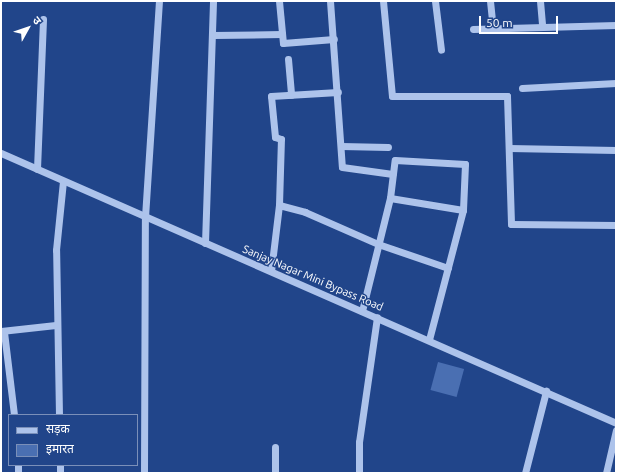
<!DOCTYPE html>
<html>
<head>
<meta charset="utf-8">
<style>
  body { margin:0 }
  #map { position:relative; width:617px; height:474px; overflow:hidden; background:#21458a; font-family:Ubuntu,"Noto Sans Devanagari",sans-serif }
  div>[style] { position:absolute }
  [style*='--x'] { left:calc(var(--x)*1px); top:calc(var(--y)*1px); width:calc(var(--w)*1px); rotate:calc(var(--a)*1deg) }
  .building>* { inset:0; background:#4a6fb2; transform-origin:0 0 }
  .minor>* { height:7px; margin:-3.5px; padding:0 3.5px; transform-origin:3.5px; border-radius:3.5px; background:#adc3eb }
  span { translate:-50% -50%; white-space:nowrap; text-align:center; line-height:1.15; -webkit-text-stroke:3px #21458a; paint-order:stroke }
  .street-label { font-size:11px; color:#fff }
  .frame { position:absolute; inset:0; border:2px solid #fff; pointer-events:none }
  .legend { position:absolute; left:8px; top:414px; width:130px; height:52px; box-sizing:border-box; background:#21458a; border:1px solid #7a8fb9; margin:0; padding:5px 7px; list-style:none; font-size:12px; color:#fff }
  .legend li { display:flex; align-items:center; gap:8px; height:20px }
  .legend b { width:20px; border:1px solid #7a8fb9 }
  .north { position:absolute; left:8px; top:8px; width:40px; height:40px; -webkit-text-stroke:3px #21458a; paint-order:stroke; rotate:50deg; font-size:11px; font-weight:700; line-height:16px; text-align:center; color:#fff }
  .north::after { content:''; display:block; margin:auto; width:14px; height:18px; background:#fff; clip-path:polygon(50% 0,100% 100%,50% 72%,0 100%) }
  .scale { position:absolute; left:479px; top:16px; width:79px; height:18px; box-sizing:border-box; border:2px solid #fff; border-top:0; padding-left:5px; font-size:12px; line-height:14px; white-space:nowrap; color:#fff; -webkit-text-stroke:3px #21458a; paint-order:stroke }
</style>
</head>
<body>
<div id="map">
  <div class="building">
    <i style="left:438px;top:362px;width:27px;height:29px;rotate:15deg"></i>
  </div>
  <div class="minor">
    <i style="--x:279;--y:1;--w:42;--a:84.6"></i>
    <i style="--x:283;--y:43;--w:51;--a:-4.5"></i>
    <i style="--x:330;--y:1;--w:166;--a:85.9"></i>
    <i style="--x:342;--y:167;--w:51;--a:7.8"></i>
    <i style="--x:383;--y:1;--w:95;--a:84.6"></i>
    <i style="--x:392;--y:96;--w:115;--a:0"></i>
    <i style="--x:507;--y:96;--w:128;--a:88.2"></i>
    <i style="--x:511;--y:224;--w:105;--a:0.5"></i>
    <i style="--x:435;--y:1;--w:49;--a:83"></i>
    <i style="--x:490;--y:1;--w:27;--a:84"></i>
    <i style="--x:540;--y:1;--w:25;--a:85"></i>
    <i style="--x:473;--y:29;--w:143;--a:-1.6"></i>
    <i style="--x:213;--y:35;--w:69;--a:-0.8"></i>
    <i style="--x:288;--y:59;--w:36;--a:85"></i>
    <i style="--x:522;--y:88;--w:94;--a:-3"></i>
    <i style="--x:341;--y:146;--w:47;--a:1.2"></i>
    <i style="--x:509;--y:148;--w:107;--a:1.1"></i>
    <i style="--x:1;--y:153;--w:672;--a:23.7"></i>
    <i style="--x:37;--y:169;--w:150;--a:-87.7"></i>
    <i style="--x:390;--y:198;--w:74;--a:9.3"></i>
    <i style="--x:279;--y:205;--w:27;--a:15"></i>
    <i style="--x:305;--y:212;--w:80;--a:23.7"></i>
    <i style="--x:378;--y:244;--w:74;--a:18.9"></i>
    <i style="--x:205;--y:243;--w:242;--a:-88.1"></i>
    <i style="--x:271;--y:271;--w:66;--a:-83.1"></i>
    <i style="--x:279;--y:205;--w:66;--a:-88.3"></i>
    <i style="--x:281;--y:139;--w:6;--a:-162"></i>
    <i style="--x:275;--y:137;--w:41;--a:-95.6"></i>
    <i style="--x:271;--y:96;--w:67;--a:-3.4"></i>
    <i style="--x:362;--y:311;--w:116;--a:-76.1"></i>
    <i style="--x:390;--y:198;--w:38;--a:-83"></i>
    <i style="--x:395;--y:160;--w:70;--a:3.3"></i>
    <i style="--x:465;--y:164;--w:46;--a:92.5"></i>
    <i style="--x:463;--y:210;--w:134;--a:104.7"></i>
    <i style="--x:1;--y:331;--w:55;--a:-6.2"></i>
    <i style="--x:4;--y:332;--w:84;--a:83.1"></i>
    <i style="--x:59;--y:415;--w:165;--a:-91"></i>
    <i style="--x:56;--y:250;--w:69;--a:-84.2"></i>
    <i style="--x:275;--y:447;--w:26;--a:90"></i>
    <i style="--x:18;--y:473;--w:8;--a:-90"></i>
    <i style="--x:60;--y:473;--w:8;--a:-90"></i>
    <i style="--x:144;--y:473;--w:256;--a:-89.8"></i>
    <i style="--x:145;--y:217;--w:216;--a:-86.3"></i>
    <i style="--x:359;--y:473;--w:31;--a:-90"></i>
    <i style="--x:359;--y:442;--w:126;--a:-81.8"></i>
    <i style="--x:525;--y:473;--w:85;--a:-75.6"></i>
    <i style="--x:606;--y:473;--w:44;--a:-76.9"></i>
  </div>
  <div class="street-label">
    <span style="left:313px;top:278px;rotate:23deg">Sanjay Nagar Mini Bypass Road</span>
  </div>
  <div class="frame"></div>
  <ul class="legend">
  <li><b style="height:5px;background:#adc3eb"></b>सड़क</li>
  <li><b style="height:11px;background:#4a6fb2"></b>इमारत</li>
  </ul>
  <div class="north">उ</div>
  <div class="scale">50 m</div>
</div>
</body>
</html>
